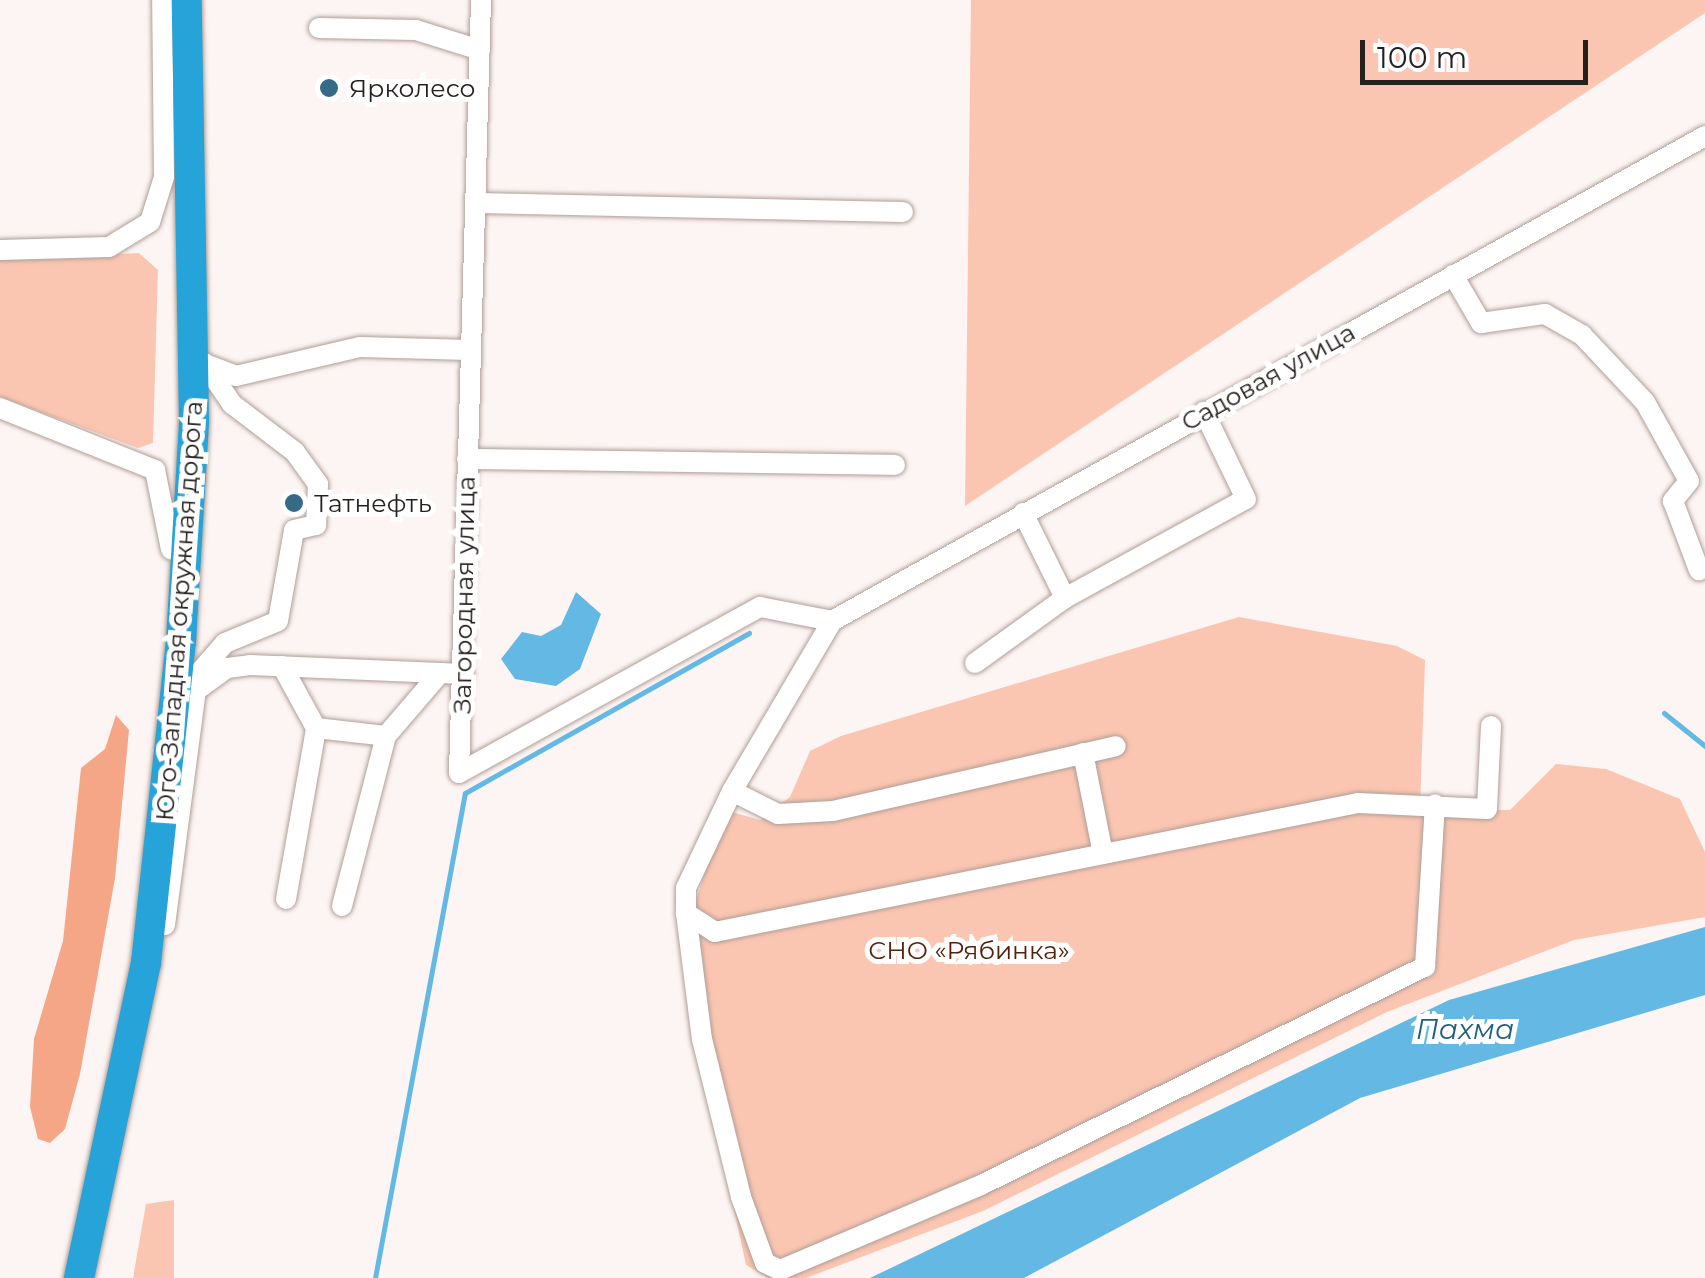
<!DOCTYPE html>
<html>
<head>
<meta charset="utf-8">
<style>
  body { margin:0 }
  #map { position:relative; width:1705px; height:1278px; overflow:hidden; background:#fdf5f3; font-family:Montserrat,sans-serif }
  div>[style] { position:absolute }
  [style*='--x'] { left:calc(var(--x)*1px); top:calc(var(--y)*1px); width:calc(var(--w)*1px); rotate:calc(var(--a)*1deg) }
  .green>* { inset:0; background:#fbc6b1 }
  .forest>* { inset:0; background:#f5a687 }
  .water>* { inset:0; background:#64b9e4 }
  .stream>* { height:5px; margin:-2.5px; padding:0 2.5px; transform-origin:2.5px; border-radius:2.5px; background:#64b9e4 }
  .roads { filter:drop-shadow(0 0 2px #af9e98) drop-shadow(0 0 2px #af9e98) }
  .minor>* { height:20px; margin:-10px; padding:0 10px; transform-origin:10px; border-radius:10px; background:#fff }
  .highway>* { height:30px; margin:-15px; padding:0 15px; transform-origin:15px; border-radius:15px; background:#26a3d8 }
  .dots>* { width:28px; height:28px; translate:-50% -50%; box-sizing:border-box; border:5px solid #fff; border-radius:50% }
  span { translate:-50% -50%; white-space:nowrap; text-align:center; line-height:1.15; -webkit-text-stroke:10px #fff; paint-order:stroke }
  .poi-label { font-size:25px; color:#251f1d }
  .left { translate:0 -50%; text-align:left }
  .street-label { font-size:25px; color:#251f1d }
  .park-label { font-size:25px; color:#53220c }
  .water-label { font-size:28px; color:#1e5f7c; font-style:italic }
  .scale { position:absolute; left:1360px; top:40px; width:228px; height:45px; box-sizing:border-box; border:5px solid #251f1d; border-top:0; padding-left:12px; font-size:30px; line-height:35px; white-space:nowrap; color:#251f1d; -webkit-text-stroke:8px #fff; paint-order:stroke }
</style>
</head>
<body>
<div id="map">
  <div class="green">
    <i style="clip-path:polygon(971px 0,1705px 0,1705px 13px,965px 506px)"></i>
    <i style="clip-path:polygon(139px 253px,158px 270px,153px 443px,138px 448px,0 397px,0 259px)"></i>
    <i style="clip-path:polygon(1239px 617px,1397px 646px,1425px 660px,1420px 810px,1510px 810px,1556px 764px,1606px 769px,1680px 799px,1705px 852px,1705px 917px,1574px 940px,1387px 1012px,983px 1211px,806px 1278px,768px 1278px,746px 1265px,719px 1140px,692px 914px,724px 810px,760px 820px,790px 797px,810px 751px,841px 736px)"></i>
    <i style="clip-path:polygon(174px 1200px,174px 1278px,133px 1278px,146px 1204px)"></i>
  </div>
  <div class="forest">
    <i style="clip-path:polygon(116px 715px,129px 730px,115px 878px,80px 1074px,65px 1129px,50px 1143px,38px 1139px,30px 1107px,34px 1039px,63px 941px,81px 768px,105px 749px)"></i>
  </div>
  <div class="water">
    <i style="clip-path:polygon(576px 592px,601px 614px,580px 669px,556px 686px,515px 679px,501px 659px,522px 632px,541px 636px,561px 625px)"></i>
    <i style="clip-path:polygon(1705px 927px,1705px 995px,1360px 1098px,1024px 1278px,870px 1278px,1449px 1000px)"></i>
  </div>
  <div class="stream">
    <i style="--x:1664;--y:713;--w:53;--a:38.8"></i>
    <i style="--x:375;--y:1278;--w:493;--a:-79.5"></i>
    <i style="--x:465;--y:793;--w:326;--a:-29.4"></i>
  </div>
  <div class="roads">
    <div class="minor">
      <i style="--x:481;--y:0;--w:773;--a:91.63"></i>
      <i style="--x:459;--y:773;--w:344;--a:-28.9"></i>
      <i style="--x:760;--y:607;--w:73;--a:11"></i>
      <i style="--x:319;--y:28;--w:97;--a:1.2"></i>
      <i style="--x:416;--y:30;--w:67;--a:17.4"></i>
      <i style="--x:475;--y:203;--w:428;--a:1.2"></i>
      <i style="--x:0;--y:250;--w:109;--a:-1.6"></i>
      <i style="--x:109;--y:247;--w:48;--a:-31.4"></i>
      <i style="--x:150;--y:222;--w:47;--a:-72.7"></i>
      <i style="--x:164;--y:177;--w:177;--a:-90.6"></i>
      <i style="--x:1453;--y:275;--w:56;--a:59.7"></i>
      <i style="--x:1481;--y:323;--w:65;--a:-8"></i>
      <i style="--x:1545;--y:314;--w:43;--a:29.6"></i>
      <i style="--x:1582;--y:335;--w:92;--a:46.8"></i>
      <i style="--x:1645;--y:402;--w:90;--a:60.9"></i>
      <i style="--x:1689;--y:481;--w:26;--a:129"></i>
      <i style="--x:1673;--y:501;--w:74;--a:69.4"></i>
      <i style="--x:208;--y:365;--w:30;--a:21"></i>
      <i style="--x:236;--y:376;--w:127;--a:-13.2"></i>
      <i style="--x:360;--y:347;--w:109;--a:1.6"></i>
      <i style="--x:0;--y:408;--w:167;--a:21.8"></i>
      <i style="--x:155;--y:470;--w:81;--a:78.6"></i>
      <i style="--x:467;--y:459;--w:428;--a:0.8"></i>
      <i style="--x:1023;--y:513;--w:95;--a:63.7"></i>
      <i style="--x:1065;--y:598;--w:206;--a:-28.7"></i>
      <i style="--x:1246;--y:499;--w:97;--a:-115.8"></i>
      <i style="--x:975;--y:663;--w:111;--a:-35.8"></i>
      <i style="--x:282;--y:666;--w:71;--a:61.3"></i>
      <i style="--x:316;--y:728;--w:70;--a:6.5"></i>
      <i style="--x:386;--y:736;--w:83;--a:-49.4"></i>
      <i style="--x:194;--y:692;--w:41;--a:-36"></i>
      <i style="--x:227;--y:668;--w:23;--a:-7"></i>
      <i style="--x:250;--y:665;--w:214;--a:2.4"></i>
      <i style="--x:1491;--y:726;--w:83;--a:92.8"></i>
      <i style="--x:1487;--y:809;--w:129;--a:-177.3"></i>
      <i style="--x:1358;--y:803;--w:656;--a:168.66"></i>
      <i style="--x:715;--y:932;--w:35;--a:-147"></i>
      <i style="--x:686;--y:913;--w:25;--a:-90"></i>
      <i style="--x:686;--y:888;--w:107;--a:-64.6"></i>
      <i style="--x:732;--y:791;--w:197;--a:-59.5"></i>
      <i style="--x:832;--y:621;--w:999;--a:-29.05"></i>
      <i style="--x:1083;--y:753;--w:103;--a:78.8"></i>
      <i style="--x:732;--y:791;--w:51;--a:26.6"></i>
      <i style="--x:778;--y:814;--w:55;--a:-3.1"></i>
      <i style="--x:833;--y:811;--w:290;--a:-12.9"></i>
      <i style="--x:286;--y:899;--w:174;--a:-80"></i>
      <i style="--x:342;--y:906;--w:176;--a:-75.5"></i>
      <i style="--x:686;--y:913;--w:127;--a:82.8"></i>
      <i style="--x:702;--y:1039;--w:163;--a:76.1"></i>
      <i style="--x:741;--y:1197;--w:70;--a:70"></i>
      <i style="--x:765;--y:1263;--w:17;--a:25"></i>
      <i style="--x:780;--y:1270;--w:218;--a:-22.9"></i>
      <i style="--x:981;--y:1185;--w:495;--a:-26.2"></i>
      <i style="--x:1425;--y:967;--w:163;--a:-86.5"></i>
      <i style="--x:165;--y:925;--w:253;--a:-82.5"></i>
      <i style="--x:198;--y:674;--w:41;--a:-48.9"></i>
      <i style="--x:225;--y:643;--w:57;--a:-22.5"></i>
      <i style="--x:278;--y:621;--w:92;--a:-80"></i>
      <i style="--x:294;--y:530;--w:23;--a:-13"></i>
      <i style="--x:316;--y:525;--w:41;--a:-87.2"></i>
      <i style="--x:318;--y:484;--w:39;--a:-126"></i>
      <i style="--x:295;--y:452;--w:79;--a:-142.7"></i>
      <i style="--x:232;--y:404;--w:50;--a:-124.3"></i>
    </div>
    <div class="highway">
      <i style="--x:79;--y:1278;--w:322;--a:-78"></i>
      <i style="--x:146;--y:963;--w:324;--a:-83.8"></i>
      <i style="--x:181;--y:641;--w:221;--a:-86.6"></i>
      <i style="--x:194;--y:420;--w:420;--a:-91"></i>
    </div>
  </div>
  <div class="dots">
    <i style="left:329px;top:88px;background:#356b87"></i>
    <i style="left:294px;top:503px;background:#356b87"></i>
  </div>
  <div class="poi-label">
    <span class="left" style="left:349px;top:88px">Ярколесо</span>
    <span class="left" style="left:314px;top:503px">Татнефть</span>
  </div>
  <div class="street-label">
    <span style="left:1268px;top:377px;rotate:-29deg">Садовая улица</span>
    <span style="left:464px;top:595px;rotate:-89deg">Загородная улица</span>
    <span style="left:179px;top:611px;rotate:-86deg">Юго-Западная окружная дорога</span>
  </div>
  <div class="park-label">
    <span style="left:969px;top:950px">СНО «Рябинка»</span>
  </div>
  <div class="water-label">
    <span style="left:1465px;top:1029px">Пахма</span>
  </div>
  <div class="scale">100 m</div>
</div>
</body>
</html>
